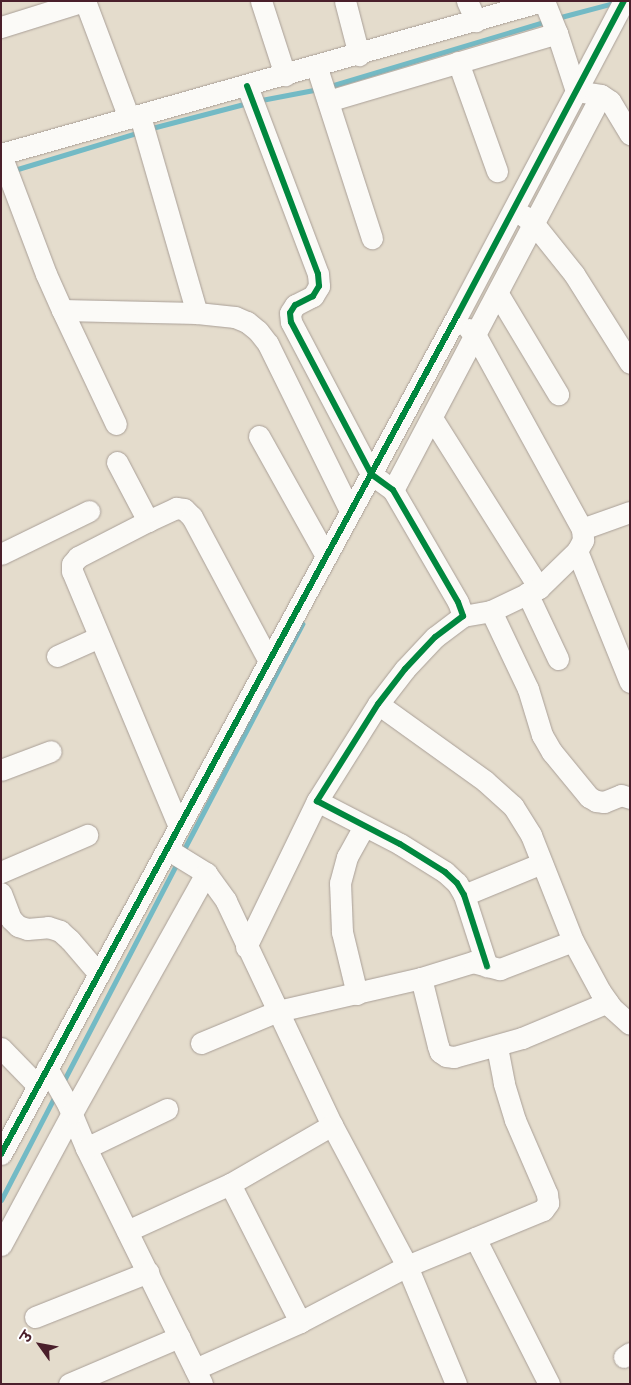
<!DOCTYPE html>
<html>
<head>
<meta charset="utf-8">
<style>
  body { margin:0 }
  #map { position:relative; width:631px; height:1385px; overflow:hidden; background:#e4dccc; font-family:Itim,"Playpen Sans Deva",sans-serif }
  div>[style] { position:absolute }
  [style*='--x'] { left:calc(var(--x)*1px); top:calc(var(--y)*1px); width:calc(var(--w)*1px); rotate:calc(var(--a)*1deg) }
  .stream>* { height:5px; margin:-2.5px; padding:0 2.5px; transform-origin:2.5px; border-radius:2.5px; background:#73bac5 }
  .roads { filter:drop-shadow(0 0 1px #a99f97) drop-shadow(0 0 1px #a99f97) }
  .minor>* { height:21px; margin:-10.5px; padding:0 10.5px; transform-origin:10.5px; border-radius:10.5px; background:#fbfaf7 }
  .cycleway>* { height:6px; margin:-3px; padding:0 3px; transform-origin:3px; border-radius:3px; background:#00873e }
  span { translate:-50% -50%; white-space:nowrap; text-align:center; line-height:1.15; -webkit-text-stroke:5px #fff; paint-order:stroke }
  .frame { position:absolute; inset:0; border:2px solid #4a1f2b; pointer-events:none }
  .north { position:absolute; left:15px; top:1320px; width:50px; height:50px; -webkit-text-stroke:4px #fff; paint-order:stroke; rotate:302deg; font-size:14px; font-weight:700; line-height:20px; text-align:center; color:#4a1f2b }
  .north::after { content:''; display:block; margin:auto; width:18px; height:22px; background:#4a1f2b; clip-path:polygon(50% 0,100% 100%,50% 72%,0 100%) }
</style>
</head>
<body>
<div id="map">
  <div class="stream">
    <i style="--x:557;--y:18;--w:62;--a:-14.9"></i>
    <i style="--x:327;--y:87;--w:230;--a:-16.7"></i>
    <i style="--x:256;--y:101;--w:64;--a:-10.8"></i>
    <i style="--x:148;--y:129;--w:103;--a:-14.6"></i>
    <i style="--x:11;--y:171;--w:135;--a:-16.8"></i>
    <i style="--x:182;--y:853;--w:259;--a:-62.3"></i>
    <i style="--x:62;--y:1084;--w:251;--a:-62.5"></i>
    <i style="--x:1;--y:1200;--w:117;--a:-62.6"></i>
  </div>
  <div class="roads">
    <div class="minor">
      <i style="--x:85;--y:1;--w:125;--a:69.4"></i>
      <i style="--x:261;--y:1;--w:78;--a:72"></i>
      <i style="--x:345;--y:1;--w:56;--a:75.5"></i>
      <i style="--x:467;--y:1;--w:22;--a:66"></i>
      <i style="--x:544;--y:1;--w:35;--a:68"></i>
      <i style="--x:557;--y:33;--w:61;--a:71.9"></i>
      <i style="--x:576;--y:91;--w:25;--a:9"></i>
      <i style="--x:601;--y:95;--w:11;--a:34"></i>
      <i style="--x:610;--y:101;--w:39;--a:59"></i>
      <i style="--x:1;--y:27;--w:87;--a:-17.4"></i>
      <i style="--x:458;--y:62;--w:116;--a:70.3"></i>
      <i style="--x:316;--y:65;--w:182;--a:72.1"></i>
      <i style="--x:247;--y:86;--w:201;--a:69.3"></i>
      <i style="--x:318;--y:274;--w:12;--a:85"></i>
      <i style="--x:319;--y:286;--w:12;--a:121"></i>
      <i style="--x:313;--y:296;--w:20;--a:153"></i>
      <i style="--x:295;--y:305;--w:9;--a:122"></i>
      <i style="--x:290;--y:313;--w:9;--a:84"></i>
      <i style="--x:291;--y:322;--w:172;--a:62.2"></i>
      <i style="--x:371;--y:474;--w:27;--a:36"></i>
      <i style="--x:393;--y:490;--w:129;--a:59.9"></i>
      <i style="--x:458;--y:602;--w:15;--a:70"></i>
      <i style="--x:463;--y:616;--w:35;--a:143"></i>
      <i style="--x:435;--y:637;--w:44;--a:133.2"></i>
      <i style="--x:405;--y:669;--w:44;--a:127.6"></i>
      <i style="--x:378;--y:704;--w:115;--a:122.2"></i>
      <i style="--x:317;--y:801;--w:93;--a:27.4"></i>
      <i style="--x:400;--y:844;--w:53;--a:31.9"></i>
      <i style="--x:445;--y:872;--w:16;--a:43"></i>
      <i style="--x:457;--y:883;--w:14;--a:60"></i>
      <i style="--x:464;--y:895;--w:75;--a:72.1"></i>
      <i style="--x:328;--y:101;--w:239;--a:-16.5"></i>
      <i style="--x:140;--y:116;--w:205;--a:73.9"></i>
      <i style="--x:1;--y:154;--w:562;--a:-15.79"></i>
      <i style="--x:1;--y:155;--w:127;--a:69.3"></i>
      <i style="--x:46;--y:274;--w:39;--a:66"></i>
      <i style="--x:62;--y:310;--w:135;--a:1.3"></i>
      <i style="--x:197;--y:313;--w:38;--a:6"></i>
      <i style="--x:235;--y:317;--w:13;--a:23"></i>
      <i style="--x:247;--y:322;--w:14;--a:39"></i>
      <i style="--x:258;--y:331;--w:16;--a:52"></i>
      <i style="--x:268;--y:344;--w:186;--a:63.8"></i>
      <i style="--x:524;--y:216;--w:13;--a:39"></i>
      <i style="--x:534;--y:224;--w:64;--a:51.3"></i>
      <i style="--x:574;--y:274;--w:105;--a:57.8"></i>
      <i style="--x:498;--y:294;--w:117;--a:59"></i>
      <i style="--x:62;--y:310;--w:126;--a:64.7"></i>
      <i style="--x:432;--y:418;--w:201;--a:57.8"></i>
      <i style="--x:259;--y:436;--w:137;--a:60.8"></i>
      <i style="--x:117;--y:462;--w:67;--a:62.3"></i>
      <i style="--x:148;--y:521;--w:79;--a:152.8"></i>
      <i style="--x:78;--y:557;--w:9;--a:131"></i>
      <i style="--x:72;--y:564;--w:7;--a:90"></i>
      <i style="--x:72;--y:571;--w:277;--a:67.3"></i>
      <i style="--x:393;--y:490;--w:446;--a:-62.2"></i>
      <i style="--x:148;--y:521;--w:31;--a:-25"></i>
      <i style="--x:176;--y:508;--w:8;--a:7"></i>
      <i style="--x:184;--y:509;--w:11;--a:45"></i>
      <i style="--x:192;--y:517;--w:163;--a:61.9"></i>
      <i style="--x:582;--y:529;--w:51;--a:-19.5"></i>
      <i style="--x:577;--y:551;--w:141;--a:68"></i>
      <i style="--x:1;--y:554;--w:98;--a:-26"></i>
      <i style="--x:527;--y:593;--w:73;--a:64.8"></i>
      <i style="--x:491;--y:611;--w:86;--a:64.6"></i>
      <i style="--x:528;--y:689;--w:48;--a:73.1"></i>
      <i style="--x:542;--y:735;--w:20;--a:60"></i>
      <i style="--x:552;--y:752;--w:58;--a:50.6"></i>
      <i style="--x:589;--y:797;--w:8;--a:30"></i>
      <i style="--x:596;--y:801;--w:8;--a:7"></i>
      <i style="--x:604;--y:802;--w:18;--a:-22"></i>
      <i style="--x:621;--y:795;--w:9;--a:18"></i>
      <i style="--x:463;--y:616;--w:28;--a:-10"></i>
      <i style="--x:491;--y:611;--w:53;--a:-25.6"></i>
      <i style="--x:539;--y:588;--w:53;--a:-44.2"></i>
      <i style="--x:577;--y:551;--w:13;--a:-61"></i>
      <i style="--x:583;--y:540;--w:11;--a:-95"></i>
      <i style="--x:582;--y:529;--w:220;--a:-118.8"></i>
      <i style="--x:476;--y:336;--w:10;--a:-135"></i>
      <i style="--x:57;--y:656;--w:46;--a:-24.3"></i>
      <i style="--x:378;--y:704;--w:132;--a:35.7"></i>
      <i style="--x:485;--y:781;--w:38;--a:42"></i>
      <i style="--x:513;--y:806;--w:34;--a:58"></i>
      <i style="--x:531;--y:835;--w:114;--a:68.4"></i>
      <i style="--x:573;--y:941;--w:57;--a:61.6"></i>
      <i style="--x:600;--y:991;--w:19;--a:55"></i>
      <i style="--x:611;--y:1007;--w:25;--a:42"></i>
      <i style="--x:1;--y:770;--w:53;--a:-20.8"></i>
      <i style="--x:167;--y:849;--w:46;--a:31.6"></i>
      <i style="--x:206;--y:873;--w:34;--a:54"></i>
      <i style="--x:226;--y:901;--w:248;--a:64.7"></i>
      <i style="--x:332;--y:1125;--w:160;--a:62"></i>
      <i style="--x:407;--y:1266;--w:128;--a:67.4"></i>
      <i style="--x:1;--y:872;--w:94;--a:-23.3"></i>
      <i style="--x:1;--y:893;--w:28;--a:69"></i>
      <i style="--x:11;--y:919;--w:10;--a:45"></i>
      <i style="--x:18;--y:926;--w:9;--a:18"></i>
      <i style="--x:27;--y:929;--w:21;--a:-5"></i>
      <i style="--x:48;--y:927;--w:13;--a:18"></i>
      <i style="--x:60;--y:931;--w:13;--a:42"></i>
      <i style="--x:70;--y:940;--w:45;--a:49.5"></i>
      <i style="--x:464;--y:895;--w:84;--a:-22.3"></i>
      <i style="--x:246;--y:947;--w:162;--a:-64.1"></i>
      <i style="--x:421;--y:978;--w:70;--a:76"></i>
      <i style="--x:438;--y:1046;--w:6;--a:72"></i>
      <i style="--x:440;--y:1052;--w:7;--a:34"></i>
      <i style="--x:446;--y:1056;--w:8;--a:7"></i>
      <i style="--x:454;--y:1057;--w:71;--a:-15.6"></i>
      <i style="--x:522;--y:1038;--w:93;--a:-22.7"></i>
      <i style="--x:357;--y:994;--w:64;--a:-103.6"></i>
      <i style="--x:342;--y:932;--w:49;--a:-92.3"></i>
      <i style="--x:340;--y:883;--w:27;--a:-75"></i>
      <i style="--x:347;--y:857;--w:35;--a:-61"></i>
      <i style="--x:201;--y:1043;--w:83;--a:-22.6"></i>
      <i style="--x:278;--y:1011;--w:147;--a:-13"></i>
      <i style="--x:421;--y:978;--w:54;--a:-17.1"></i>
      <i style="--x:473;--y:962;--w:28;--a:15"></i>
      <i style="--x:500;--y:969;--w:78;--a:-21"></i>
      <i style="--x:1;--y:1048;--w:53;--a:45.8"></i>
      <i style="--x:47;--y:1068;--w:43;--a:60.4"></i>
      <i style="--x:68;--y:1105;--w:47;--a:67.3"></i>
      <i style="--x:86;--y:1148;--w:263;--a:63.8"></i>
      <i style="--x:86;--y:1148;--w:90;--a:-25.7"></i>
      <i style="--x:1;--y:1154;--w:954;--a:-61.45"></i>
      <i style="--x:457;--y:316;--w:357;--a:-62.1"></i>
      <i style="--x:230;--y:1184;--w:155;--a:63.1"></i>
      <i style="--x:127;--y:1231;--w:113;--a:-24.5"></i>
      <i style="--x:230;--y:1184;--w:118;--a:-30"></i>
      <i style="--x:475;--y:1238;--w:164;--a:63.1"></i>
      <i style="--x:1;--y:1245;--w:150;--a:-61.7"></i>
      <i style="--x:72;--y:1113;--w:275;--a:-60.8"></i>
      <i style="--x:35;--y:1317;--w:122;--a:-21.7"></i>
      <i style="--x:624;--y:1357;--w:7;--a:-34"></i>
      <i style="--x:195;--y:1369;--w:115;--a:-24.1"></i>
      <i style="--x:300;--y:1322;--w:121;--a:-27.6"></i>
      <i style="--x:407;--y:1266;--w:147;--a:-22.4"></i>
      <i style="--x:543;--y:1210;--w:9;--a:-54"></i>
      <i style="--x:548;--y:1203;--w:9;--a:-96"></i>
      <i style="--x:547;--y:1194;--w:81;--a:-113.4"></i>
      <i style="--x:515;--y:1120;--w:39;--a:-107"></i>
      <i style="--x:504;--y:1083;--w:37;--a:-101"></i>
      <i style="--x:69;--y:1384;--w:120;--a:-23.1"></i>
    </div>
  </div>
  <div class="cycleway">
    <i style="--x:247;--y:86;--w:201;--a:69.3"></i>
    <i style="--x:318;--y:274;--w:12;--a:85"></i>
    <i style="--x:319;--y:286;--w:12;--a:121"></i>
    <i style="--x:313;--y:296;--w:20;--a:153"></i>
    <i style="--x:295;--y:305;--w:9;--a:122"></i>
    <i style="--x:290;--y:313;--w:9;--a:84"></i>
    <i style="--x:291;--y:322;--w:172;--a:62.2"></i>
    <i style="--x:371;--y:474;--w:27;--a:36"></i>
    <i style="--x:393;--y:490;--w:129;--a:59.9"></i>
    <i style="--x:458;--y:602;--w:15;--a:70"></i>
    <i style="--x:463;--y:616;--w:35;--a:143"></i>
    <i style="--x:435;--y:637;--w:44;--a:133.2"></i>
    <i style="--x:405;--y:669;--w:44;--a:127.6"></i>
    <i style="--x:378;--y:704;--w:115;--a:122.2"></i>
    <i style="--x:317;--y:801;--w:93;--a:27.4"></i>
    <i style="--x:400;--y:844;--w:53;--a:31.9"></i>
    <i style="--x:445;--y:872;--w:16;--a:43"></i>
    <i style="--x:457;--y:883;--w:14;--a:60"></i>
    <i style="--x:464;--y:895;--w:75;--a:72.1"></i>
    <i style="--x:1;--y:1154;--w:954;--a:-61.45"></i>
    <i style="--x:457;--y:316;--w:357;--a:-62.1"></i>
  </div>
  <div class="frame"></div>
  <div class="north">उ</div>
</div>
</body>
</html>
